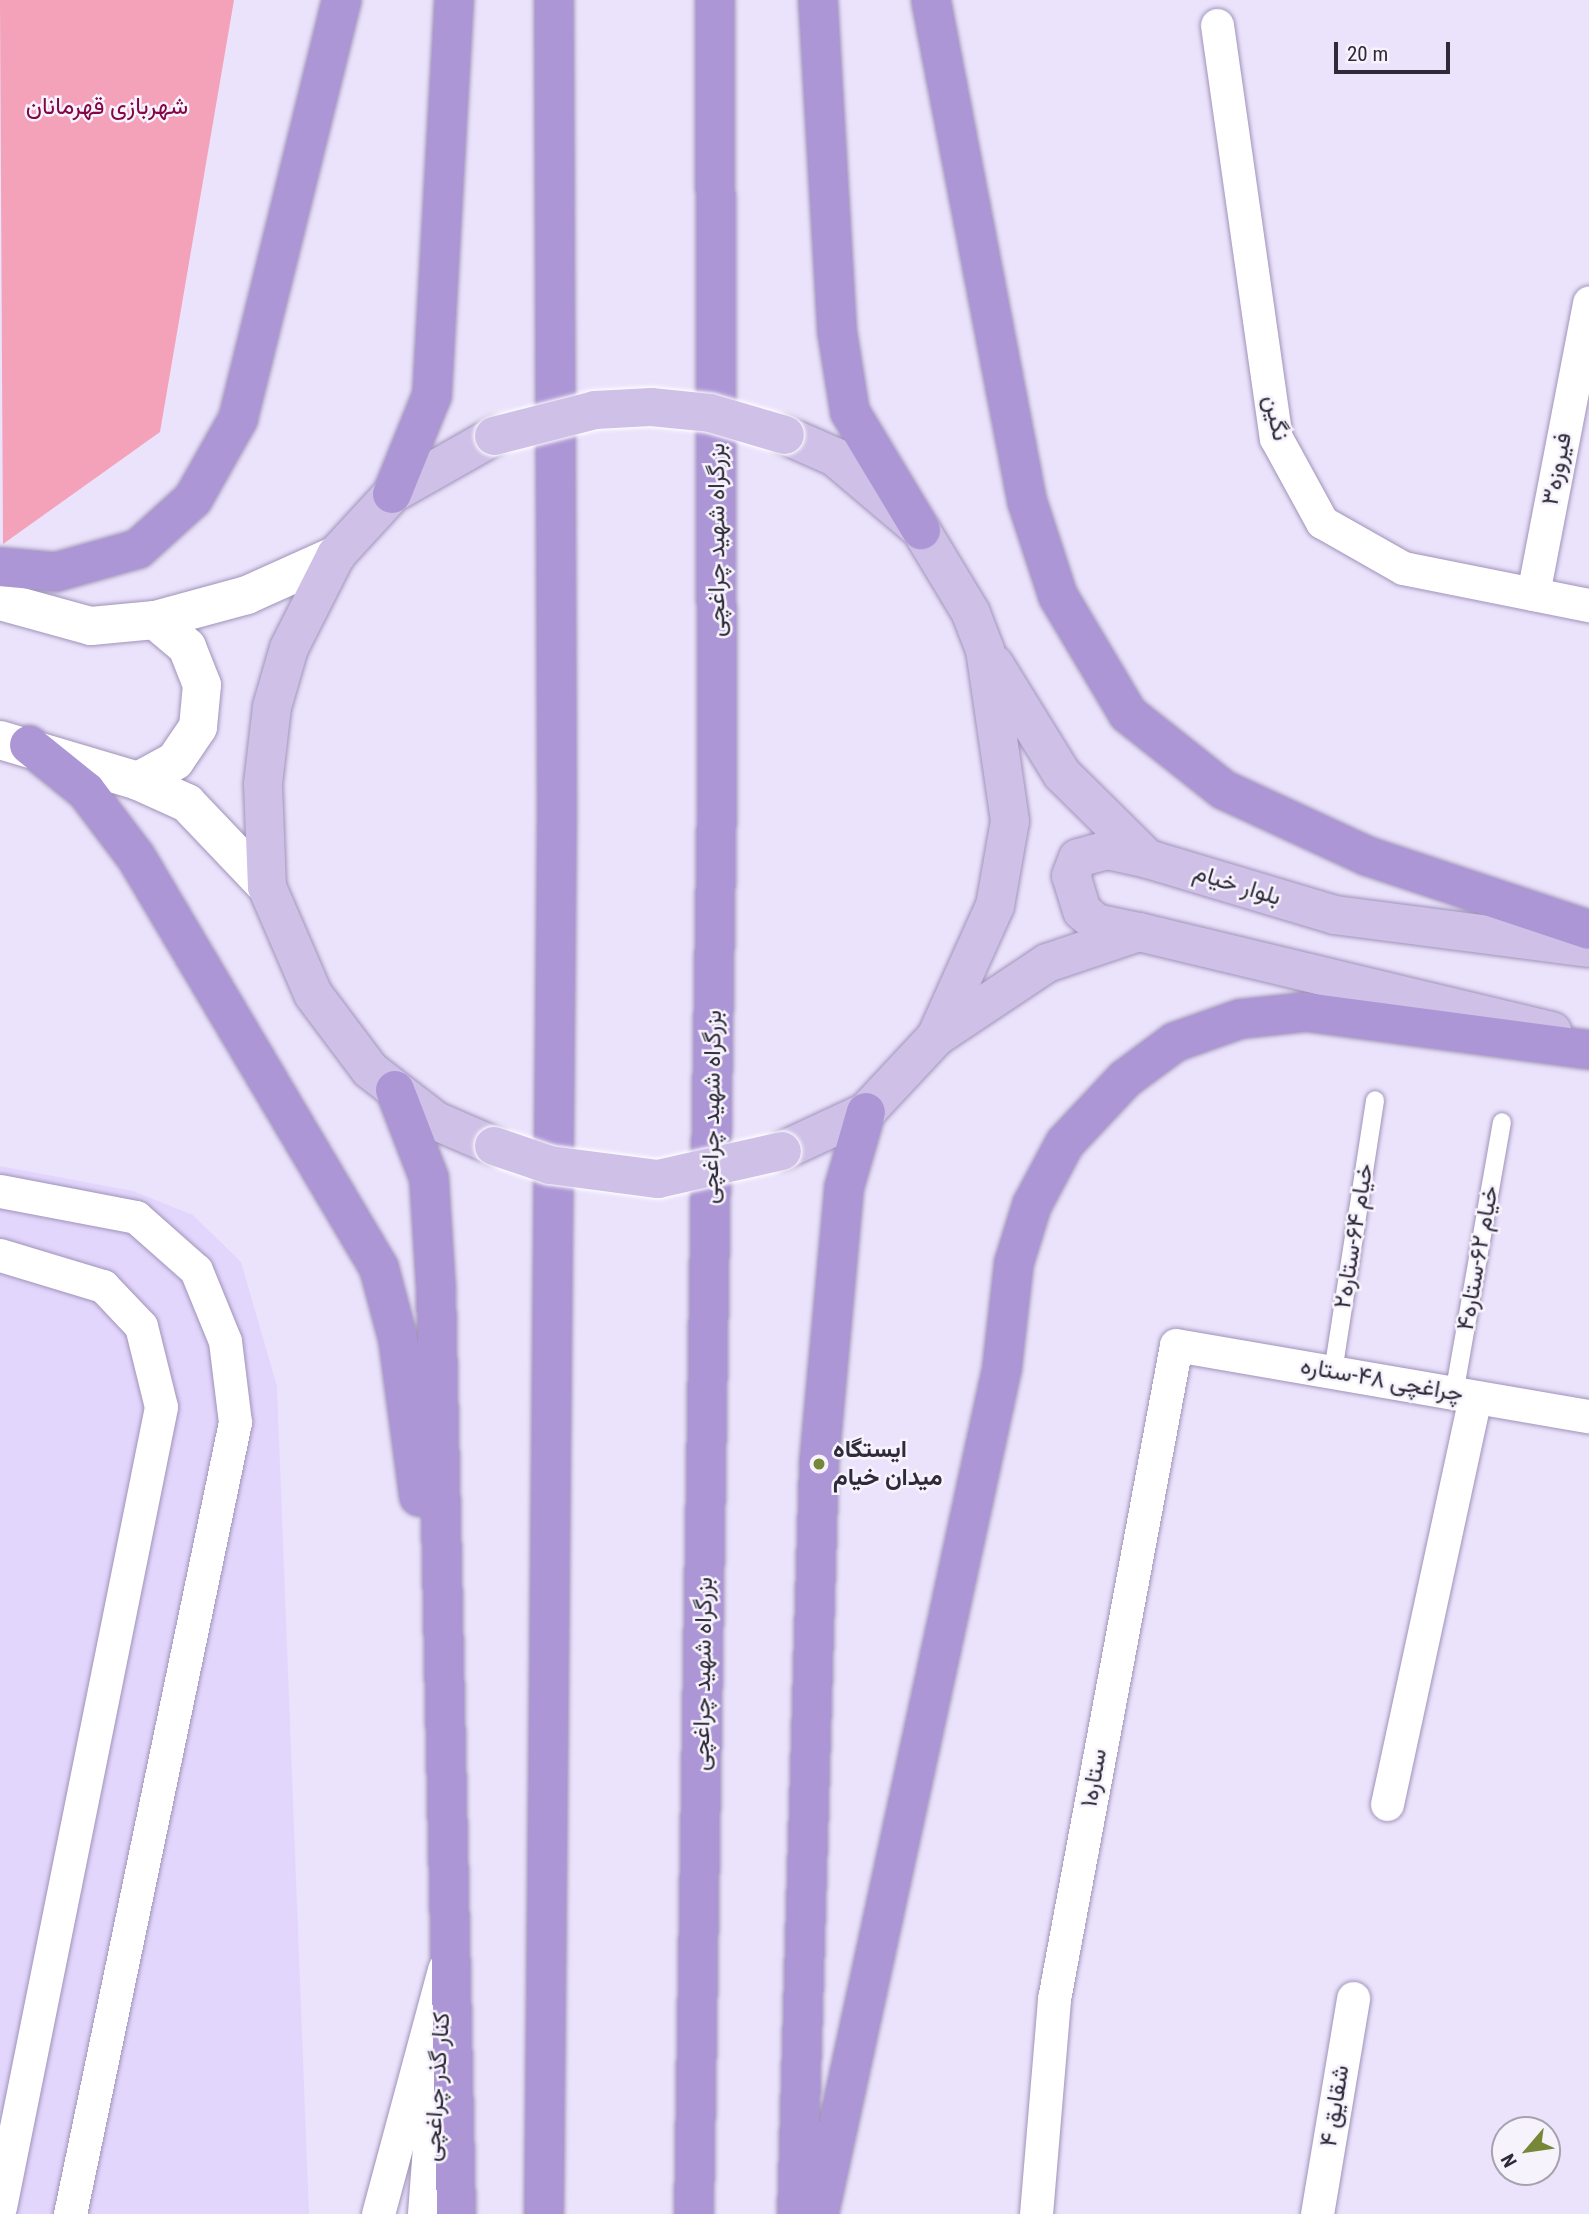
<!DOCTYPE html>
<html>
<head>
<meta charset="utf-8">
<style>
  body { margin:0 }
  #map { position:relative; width:1589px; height:2214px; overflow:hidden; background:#ebe3fc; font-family:"Roboto Condensed",Vazirmatn,sans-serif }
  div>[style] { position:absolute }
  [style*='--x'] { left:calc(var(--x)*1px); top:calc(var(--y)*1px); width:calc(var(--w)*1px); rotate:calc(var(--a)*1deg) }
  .built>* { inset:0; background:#e3d6fd }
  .green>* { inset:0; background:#f3a2ba }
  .roads { filter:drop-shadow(0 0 2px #a093b9) drop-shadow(0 0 2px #a093b9) }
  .lane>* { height:18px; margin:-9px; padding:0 9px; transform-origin:9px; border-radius:9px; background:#fff }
  .street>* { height:33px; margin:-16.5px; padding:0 16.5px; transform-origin:16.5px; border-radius:16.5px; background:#fff }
  .secondary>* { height:38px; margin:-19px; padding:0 19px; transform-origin:19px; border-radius:19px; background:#fff }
  .primary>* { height:38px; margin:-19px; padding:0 19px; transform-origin:19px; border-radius:19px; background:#cec0e6 }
  .highway>* { height:38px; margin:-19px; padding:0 19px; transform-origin:19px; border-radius:19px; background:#ad96d6 }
  .bridges { filter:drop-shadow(0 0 2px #fff) drop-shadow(0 0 2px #fff) }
  .primary-bridge>* { height:38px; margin:-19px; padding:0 19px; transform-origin:19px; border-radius:19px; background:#cec0e6 }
  .dots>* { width:19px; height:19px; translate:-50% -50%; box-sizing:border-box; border:4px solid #f6f3fc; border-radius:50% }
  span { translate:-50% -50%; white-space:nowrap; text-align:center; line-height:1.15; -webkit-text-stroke:5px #f6f3fc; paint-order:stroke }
  .park-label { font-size:24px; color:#850544 }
  .street-label { font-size:24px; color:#2f2a39 }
  .poi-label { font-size:24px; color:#2f2a39; font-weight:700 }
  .left { translate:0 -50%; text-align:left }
  .north { position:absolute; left:1491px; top:2116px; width:70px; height:70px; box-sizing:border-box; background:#f6f3fc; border:2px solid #a6a3ae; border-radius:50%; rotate:241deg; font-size:19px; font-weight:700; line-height:28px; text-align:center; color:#2f2a39 }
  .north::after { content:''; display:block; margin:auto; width:24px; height:32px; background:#768838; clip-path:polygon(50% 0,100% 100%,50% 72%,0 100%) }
  .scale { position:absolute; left:1334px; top:42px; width:116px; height:32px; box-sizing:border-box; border:4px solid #2f2a39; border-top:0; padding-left:9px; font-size:21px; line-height:24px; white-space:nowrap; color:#2f2a39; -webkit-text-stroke:5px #f6f3fc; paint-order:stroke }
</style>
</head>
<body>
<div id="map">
  <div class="built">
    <i style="clip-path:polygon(0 1166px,133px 1191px,193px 1215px,241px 1262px,277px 1386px,309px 2214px,0 2214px)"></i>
  </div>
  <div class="green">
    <i style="clip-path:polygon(0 0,234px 0,160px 432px,3px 544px)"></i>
  </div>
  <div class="roads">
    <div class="lane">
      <i style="--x:1333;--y:1372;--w:275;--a:-81.2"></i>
      <i style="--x:1454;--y:1394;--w:276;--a:-80"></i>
    </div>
    <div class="street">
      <i style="--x:1217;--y:25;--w:417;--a:81.9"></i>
      <i style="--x:1276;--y:438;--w:96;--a:61.3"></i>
      <i style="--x:1322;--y:522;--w:93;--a:29.6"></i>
      <i style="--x:1403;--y:568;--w:190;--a:11.3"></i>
      <i style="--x:1533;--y:594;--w:297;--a:-79.1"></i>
      <i style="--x:0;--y:1191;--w:138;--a:10.8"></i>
      <i style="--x:136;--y:1217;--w:80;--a:41.5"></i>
      <i style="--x:196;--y:1270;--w:77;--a:67.8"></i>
      <i style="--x:225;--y:1341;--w:82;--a:83"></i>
      <i style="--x:235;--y:1422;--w:809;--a:101.77"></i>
      <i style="--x:0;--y:1255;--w:108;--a:16.8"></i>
      <i style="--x:103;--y:1286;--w:55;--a:46.5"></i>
      <i style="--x:141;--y:1326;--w:83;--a:76.1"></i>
      <i style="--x:161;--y:1407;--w:816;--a:101.38"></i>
      <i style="--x:1387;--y:1804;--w:416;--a:-77.8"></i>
      <i style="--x:378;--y:2214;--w:254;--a:-74.9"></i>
      <i style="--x:1036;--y:2214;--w:216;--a:-85.2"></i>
      <i style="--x:1054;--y:1999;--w:665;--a:-79.43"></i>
      <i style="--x:1176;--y:1345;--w:419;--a:9.8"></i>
      <i style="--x:1317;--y:2214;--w:219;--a:-80.5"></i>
    </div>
    <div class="secondary">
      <i style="--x:0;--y:601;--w:94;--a:15.4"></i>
      <i style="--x:91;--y:626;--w:64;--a:-5.4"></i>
      <i style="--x:155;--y:620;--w:95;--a:-15.2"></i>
      <i style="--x:247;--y:595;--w:98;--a:-24.2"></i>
      <i style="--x:0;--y:740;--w:144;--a:16.5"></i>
      <i style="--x:138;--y:781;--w:54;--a:24.2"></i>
      <i style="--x:187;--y:803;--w:116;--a:46.4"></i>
      <i style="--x:138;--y:781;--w:42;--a:-28.4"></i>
      <i style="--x:175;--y:761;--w:41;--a:-55.9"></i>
      <i style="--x:198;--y:727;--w:42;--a:-84.6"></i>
      <i style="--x:202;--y:685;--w:41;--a:-111.5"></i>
      <i style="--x:187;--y:647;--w:42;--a:-139.8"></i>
      <i style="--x:427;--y:2214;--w:147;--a:-85.7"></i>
    </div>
    <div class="primary">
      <i style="--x:494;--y:436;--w:117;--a:150.4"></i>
      <i style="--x:392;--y:494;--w:83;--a:132.6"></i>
      <i style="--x:336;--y:555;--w:104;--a:116.8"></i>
      <i style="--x:289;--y:648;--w:61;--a:106.1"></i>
      <i style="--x:272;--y:707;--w:78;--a:96.7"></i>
      <i style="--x:263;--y:784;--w:103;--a:87.8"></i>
      <i style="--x:267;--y:887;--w:116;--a:66.7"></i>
      <i style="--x:313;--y:994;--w:95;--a:53.1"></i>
      <i style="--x:370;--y:1070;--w:83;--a:37.7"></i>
      <i style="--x:436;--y:1121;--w:63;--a:23.3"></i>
      <i style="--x:994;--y:664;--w:129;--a:58.3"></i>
      <i style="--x:1062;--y:774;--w:121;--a:44.7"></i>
      <i style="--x:1148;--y:859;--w:195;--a:16.7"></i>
      <i style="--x:1335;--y:915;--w:256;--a:7.4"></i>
      <i style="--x:1139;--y:932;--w:44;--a:-168.2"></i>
      <i style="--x:1096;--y:923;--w:18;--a:-139"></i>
      <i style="--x:1082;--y:911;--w:37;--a:-107"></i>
      <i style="--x:1071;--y:876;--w:19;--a:-69"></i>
      <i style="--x:1078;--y:858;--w:30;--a:-15"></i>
      <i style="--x:1107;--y:850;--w:42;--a:12.4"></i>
      <i style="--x:936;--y:1037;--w:133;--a:-33.7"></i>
      <i style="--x:1047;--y:963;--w:97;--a:-18.6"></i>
      <i style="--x:1139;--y:932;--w:425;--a:13.5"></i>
      <i style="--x:782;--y:1151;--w:93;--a:-24.9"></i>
      <i style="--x:866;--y:1112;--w:103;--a:-47"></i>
      <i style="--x:936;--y:1037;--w:144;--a:-65.8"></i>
      <i style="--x:995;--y:906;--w:86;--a:-80"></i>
      <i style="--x:1010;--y:821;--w:173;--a:-98.3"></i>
      <i style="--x:985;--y:650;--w:40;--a:-111"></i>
      <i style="--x:971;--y:613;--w:97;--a:-121.1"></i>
      <i style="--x:921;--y:530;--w:113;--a:-139.7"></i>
      <i style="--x:835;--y:457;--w:55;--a:-156.3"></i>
    </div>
    <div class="highway">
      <i style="--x:818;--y:0;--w:332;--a:86.7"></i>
      <i style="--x:837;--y:331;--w:82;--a:80.9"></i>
      <i style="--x:850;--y:412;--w:138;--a:59"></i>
      <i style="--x:931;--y:0;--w:510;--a:79.15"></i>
      <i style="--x:1027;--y:501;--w:100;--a:71.9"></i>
      <i style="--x:1058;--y:596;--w:137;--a:59.3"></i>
      <i style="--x:1128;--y:714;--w:122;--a:38.4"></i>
      <i style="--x:1224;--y:790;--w:157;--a:24.8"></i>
      <i style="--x:1367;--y:856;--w:234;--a:18.4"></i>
      <i style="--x:392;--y:494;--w:107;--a:-68"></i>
      <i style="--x:432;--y:395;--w:396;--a:-86.8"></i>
      <i style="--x:0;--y:567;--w:56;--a:5.1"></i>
      <i style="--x:56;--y:572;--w:85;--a:-15.7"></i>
      <i style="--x:138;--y:549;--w:74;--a:-42.3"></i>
      <i style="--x:193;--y:499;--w:92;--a:-60.6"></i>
      <i style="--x:238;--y:419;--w:432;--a:-76.1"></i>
      <i style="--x:29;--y:745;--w:73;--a:38.9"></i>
      <i style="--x:86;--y:791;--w:83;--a:52.9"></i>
      <i style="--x:136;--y:857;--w:477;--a:59.4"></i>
      <i style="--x:379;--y:1268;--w:73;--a:75"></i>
      <i style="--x:398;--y:1339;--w:159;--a:82.4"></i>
      <i style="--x:395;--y:1090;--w:94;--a:68.9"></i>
      <i style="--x:429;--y:1178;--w:110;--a:86.4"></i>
      <i style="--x:436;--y:1288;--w:926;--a:88.76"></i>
      <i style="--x:544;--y:2214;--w:1396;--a:-89.47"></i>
      <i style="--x:557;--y:818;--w:818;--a:-90.21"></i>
      <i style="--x:694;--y:2214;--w:1410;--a:-89.07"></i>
      <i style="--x:717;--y:804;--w:804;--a:-90.14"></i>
      <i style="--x:797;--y:2214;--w:750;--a:-88.32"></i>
      <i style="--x:819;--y:1464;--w:277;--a:-84.8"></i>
      <i style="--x:844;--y:1188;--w:79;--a:-73.9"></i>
      <i style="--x:819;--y:2214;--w:866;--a:-77.79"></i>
      <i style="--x:1002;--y:1368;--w:106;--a:-83.5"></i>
      <i style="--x:1014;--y:1263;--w:61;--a:-72.8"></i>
      <i style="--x:1032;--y:1205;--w:70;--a:-62"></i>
      <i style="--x:1065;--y:1143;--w:88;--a:-46.8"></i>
      <i style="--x:1125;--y:1079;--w:62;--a:-36.5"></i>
      <i style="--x:1175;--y:1042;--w:69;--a:-19.5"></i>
      <i style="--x:1240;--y:1019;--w:66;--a:-6.1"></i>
      <i style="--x:1306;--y:1012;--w:286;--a:7.6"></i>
    </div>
  </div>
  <div class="bridges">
    <div class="primary-bridge">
      <i style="--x:494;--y:436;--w:104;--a:-14.4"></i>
      <i style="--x:595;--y:410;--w:56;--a:-3.1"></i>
      <i style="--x:651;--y:407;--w:59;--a:5.8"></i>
      <i style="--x:710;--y:413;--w:78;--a:16.3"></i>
      <i style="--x:494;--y:1146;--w:59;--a:18.7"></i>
      <i style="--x:550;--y:1165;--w:109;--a:7.4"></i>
      <i style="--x:658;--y:1179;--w:127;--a:-12.7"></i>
    </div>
  </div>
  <div class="dots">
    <i style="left:819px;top:1464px;background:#768838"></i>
  </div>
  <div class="park-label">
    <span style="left:107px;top:107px">شهربازی قهرمانان</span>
  </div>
  <div class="street-label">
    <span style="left:1276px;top:418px;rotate:77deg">نگین</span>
    <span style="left:1557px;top:469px;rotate:-79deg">فیروزه۳</span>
    <span style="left:717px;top:540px;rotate:-90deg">بزرگراه شهید چراغچی</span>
    <span style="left:1237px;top:885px;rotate:17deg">بلوار خیام</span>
    <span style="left:712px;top:1107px;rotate:-89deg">بزرگراه شهید چراغچی</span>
    <span style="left:1354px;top:1236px;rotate:-81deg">خیام ۶۴-ستاره۲</span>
    <span style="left:1478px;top:1258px;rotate:-80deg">خیام ۶۲-ستاره۴</span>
    <span style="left:1382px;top:1380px;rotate:10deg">چراغچی ۴۸-ستاره</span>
    <span style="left:703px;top:1674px;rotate:-89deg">بزرگراه شهید چراغچی</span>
    <span style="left:1094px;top:1778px;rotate:-80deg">ستاره۱</span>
    <span style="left:437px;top:2087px;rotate:-86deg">کنار گذر چراغچی</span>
    <span style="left:1335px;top:2106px;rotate:-81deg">شقایق ۴</span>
  </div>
  <div class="poi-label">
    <span class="left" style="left:833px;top:1464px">ایستگاه<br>میدان خیام</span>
  </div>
  <div class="north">N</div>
  <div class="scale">20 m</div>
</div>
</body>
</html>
